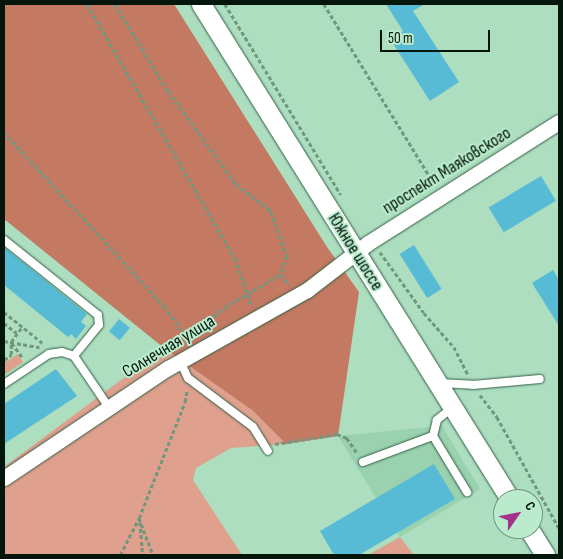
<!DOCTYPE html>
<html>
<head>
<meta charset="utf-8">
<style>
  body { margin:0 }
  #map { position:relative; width:563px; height:559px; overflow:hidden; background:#addebf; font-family:"Sofia Sans Condensed",sans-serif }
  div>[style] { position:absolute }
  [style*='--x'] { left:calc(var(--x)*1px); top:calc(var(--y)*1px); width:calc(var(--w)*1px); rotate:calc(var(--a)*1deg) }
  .built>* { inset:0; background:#9ad1af }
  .green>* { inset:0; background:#dfa08d }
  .forest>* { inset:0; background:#c37962 }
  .building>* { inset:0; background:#57bbd6; transform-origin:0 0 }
  .path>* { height:2.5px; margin-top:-1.25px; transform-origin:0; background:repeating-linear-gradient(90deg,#71977f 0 4px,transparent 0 6.5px) }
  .roads { filter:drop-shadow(0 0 1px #336046) drop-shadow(0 0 1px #336046) }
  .service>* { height:8px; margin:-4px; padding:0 4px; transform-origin:4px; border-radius:4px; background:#fff }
  .minor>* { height:15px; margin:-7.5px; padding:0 7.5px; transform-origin:7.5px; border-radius:7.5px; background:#fff }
  .tertiary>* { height:19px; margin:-9.5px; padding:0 9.5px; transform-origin:9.5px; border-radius:9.5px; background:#fff }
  span { translate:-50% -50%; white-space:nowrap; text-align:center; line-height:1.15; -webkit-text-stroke:4px #b9ebcc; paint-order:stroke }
  .street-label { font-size:18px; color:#04150b }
  .frame { position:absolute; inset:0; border:5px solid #04150b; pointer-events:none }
  .north { position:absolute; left:493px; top:489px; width:50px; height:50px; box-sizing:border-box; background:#b9ebcc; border:1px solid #71957f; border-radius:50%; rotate:57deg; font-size:14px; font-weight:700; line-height:20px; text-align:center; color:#04150b }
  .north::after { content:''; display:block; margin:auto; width:18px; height:22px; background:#a5328d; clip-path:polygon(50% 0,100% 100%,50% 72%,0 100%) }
  .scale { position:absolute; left:380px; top:30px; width:110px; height:22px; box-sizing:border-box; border:2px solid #04150b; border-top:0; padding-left:6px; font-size:15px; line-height:18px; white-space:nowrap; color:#04150b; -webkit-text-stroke:4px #b9ebcc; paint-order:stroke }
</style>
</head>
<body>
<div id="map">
  <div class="built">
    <i style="clip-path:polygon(442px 426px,480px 489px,400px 537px,338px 436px)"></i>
  </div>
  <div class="green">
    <i style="clip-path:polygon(164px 348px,213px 380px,252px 410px,286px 444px,231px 448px,196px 468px,193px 480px,242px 555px,4px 555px,4px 467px)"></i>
    <i style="clip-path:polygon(18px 354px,23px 362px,4px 375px,4px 363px)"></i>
    <i style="clip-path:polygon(400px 537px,414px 555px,368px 555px)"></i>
  </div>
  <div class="forest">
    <i style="clip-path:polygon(4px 4px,174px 4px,327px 247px,359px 292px,338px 436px,286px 444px,252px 410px,164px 348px,4px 219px)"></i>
  </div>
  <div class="building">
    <i style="clip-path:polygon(386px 4px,425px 4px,413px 11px,459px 82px,430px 101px,390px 39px,403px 31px)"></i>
    <i style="left:541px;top:176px;width:29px;height:61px;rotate:59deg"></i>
    <i style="left:414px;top:245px;width:52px;height:17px;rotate:58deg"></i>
    <i style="clip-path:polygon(4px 247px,87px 314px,81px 322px,86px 326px,76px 339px,71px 334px,68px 337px,4px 285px)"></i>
    <i style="clip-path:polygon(553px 270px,559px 280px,559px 326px,532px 283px)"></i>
    <i style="left:119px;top:319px;width:14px;height:16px;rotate:39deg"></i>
    <i style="clip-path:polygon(56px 369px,77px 396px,4px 444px,4px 404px)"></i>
    <i style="clip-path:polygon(434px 464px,455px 499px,359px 555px,334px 555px,320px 531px)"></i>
  </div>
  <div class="path">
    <i style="--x:87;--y:4;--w:294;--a:59.8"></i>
    <i style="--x:235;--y:258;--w:49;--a:70.8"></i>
    <i style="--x:115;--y:4;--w:102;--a:58.7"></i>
    <i style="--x:168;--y:91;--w:115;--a:53.8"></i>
    <i style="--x:236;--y:184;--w:44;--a:37.6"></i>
    <i style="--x:271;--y:211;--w:48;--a:70.4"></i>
    <i style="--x:287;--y:256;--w:19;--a:108"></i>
    <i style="--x:281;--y:274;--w:14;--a:54"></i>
    <i style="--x:225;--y:4;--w:223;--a:58.7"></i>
    <i style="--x:324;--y:4;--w:212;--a:58.5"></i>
    <i style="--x:4;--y:132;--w:236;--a:47.4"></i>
    <i style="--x:164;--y:306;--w:42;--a:53.7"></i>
    <i style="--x:380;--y:252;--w:75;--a:54.2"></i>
    <i style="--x:424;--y:313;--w:45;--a:48.6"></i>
    <i style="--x:454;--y:347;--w:31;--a:63"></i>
    <i style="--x:4;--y:312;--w:51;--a:38.7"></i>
    <i style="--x:4;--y:323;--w:16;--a:38"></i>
    <i style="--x:197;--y:335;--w:19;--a:-54"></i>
    <i style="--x:208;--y:320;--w:21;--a:-37"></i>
    <i style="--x:225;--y:307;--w:65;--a:-30.5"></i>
    <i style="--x:4;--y:341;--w:36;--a:10"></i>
    <i style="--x:12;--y:343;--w:19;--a:54"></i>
    <i style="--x:4;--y:360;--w:9;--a:-36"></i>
    <i style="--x:11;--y:355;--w:13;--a:-90"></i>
    <i style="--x:11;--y:342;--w:19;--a:-54"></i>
    <i style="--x:480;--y:395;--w:28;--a:52"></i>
    <i style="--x:497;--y:417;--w:127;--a:60.8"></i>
    <i style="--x:275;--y:444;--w:63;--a:-9.2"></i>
    <i style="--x:337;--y:434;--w:11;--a:22"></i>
    <i style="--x:347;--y:438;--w:18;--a:56"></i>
    <i style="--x:139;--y:518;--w:40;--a:69"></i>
    <i style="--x:140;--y:522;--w:33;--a:85"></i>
    <i style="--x:120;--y:555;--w:42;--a:-62.8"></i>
    <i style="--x:139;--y:518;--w:125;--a:-68.4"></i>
    <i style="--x:185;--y:402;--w:13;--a:-81"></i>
  </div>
  <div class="roads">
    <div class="service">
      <i style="--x:4;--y:240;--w:120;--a:38.6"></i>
      <i style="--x:98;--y:315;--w:10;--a:84"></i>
      <i style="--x:99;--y:325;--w:40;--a:129"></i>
      <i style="--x:180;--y:361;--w:19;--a:65"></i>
      <i style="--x:188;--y:378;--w:81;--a:37"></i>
      <i style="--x:253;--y:427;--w:28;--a:58"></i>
      <i style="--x:439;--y:383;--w:34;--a:3"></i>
      <i style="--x:473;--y:385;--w:67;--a:-5.1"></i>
      <i style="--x:4;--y:384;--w:54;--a:-33.7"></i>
      <i style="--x:49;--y:354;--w:13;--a:-9"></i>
      <i style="--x:62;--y:352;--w:13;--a:18"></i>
      <i style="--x:74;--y:356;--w:60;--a:55.8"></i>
      <i style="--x:453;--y:407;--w:21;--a:141"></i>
      <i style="--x:437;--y:420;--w:16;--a:104"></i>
      <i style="--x:433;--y:436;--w:66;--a:58.7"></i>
      <i style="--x:363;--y:462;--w:75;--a:-20.4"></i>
    </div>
    <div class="minor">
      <i style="--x:4;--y:478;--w:197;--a:-33.9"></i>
      <i style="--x:168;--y:368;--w:159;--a:-29.3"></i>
      <i style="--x:307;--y:290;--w:77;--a:-37.6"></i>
      <i style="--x:368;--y:243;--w:226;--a:-32.4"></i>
    </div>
    <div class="tertiary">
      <i style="--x:201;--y:4;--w:584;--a:58.03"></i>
      <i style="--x:529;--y:529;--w:31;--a:58"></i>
    </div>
  </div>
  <div class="street-label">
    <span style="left:447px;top:171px;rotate:-32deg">проспект Маяковского</span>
    <span style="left:355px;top:252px;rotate:58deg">Южное шоссе</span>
    <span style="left:169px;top:347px;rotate:-31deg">Солнечная улица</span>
  </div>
  <div class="frame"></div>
  <div class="north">С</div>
  <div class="scale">50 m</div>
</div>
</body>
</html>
